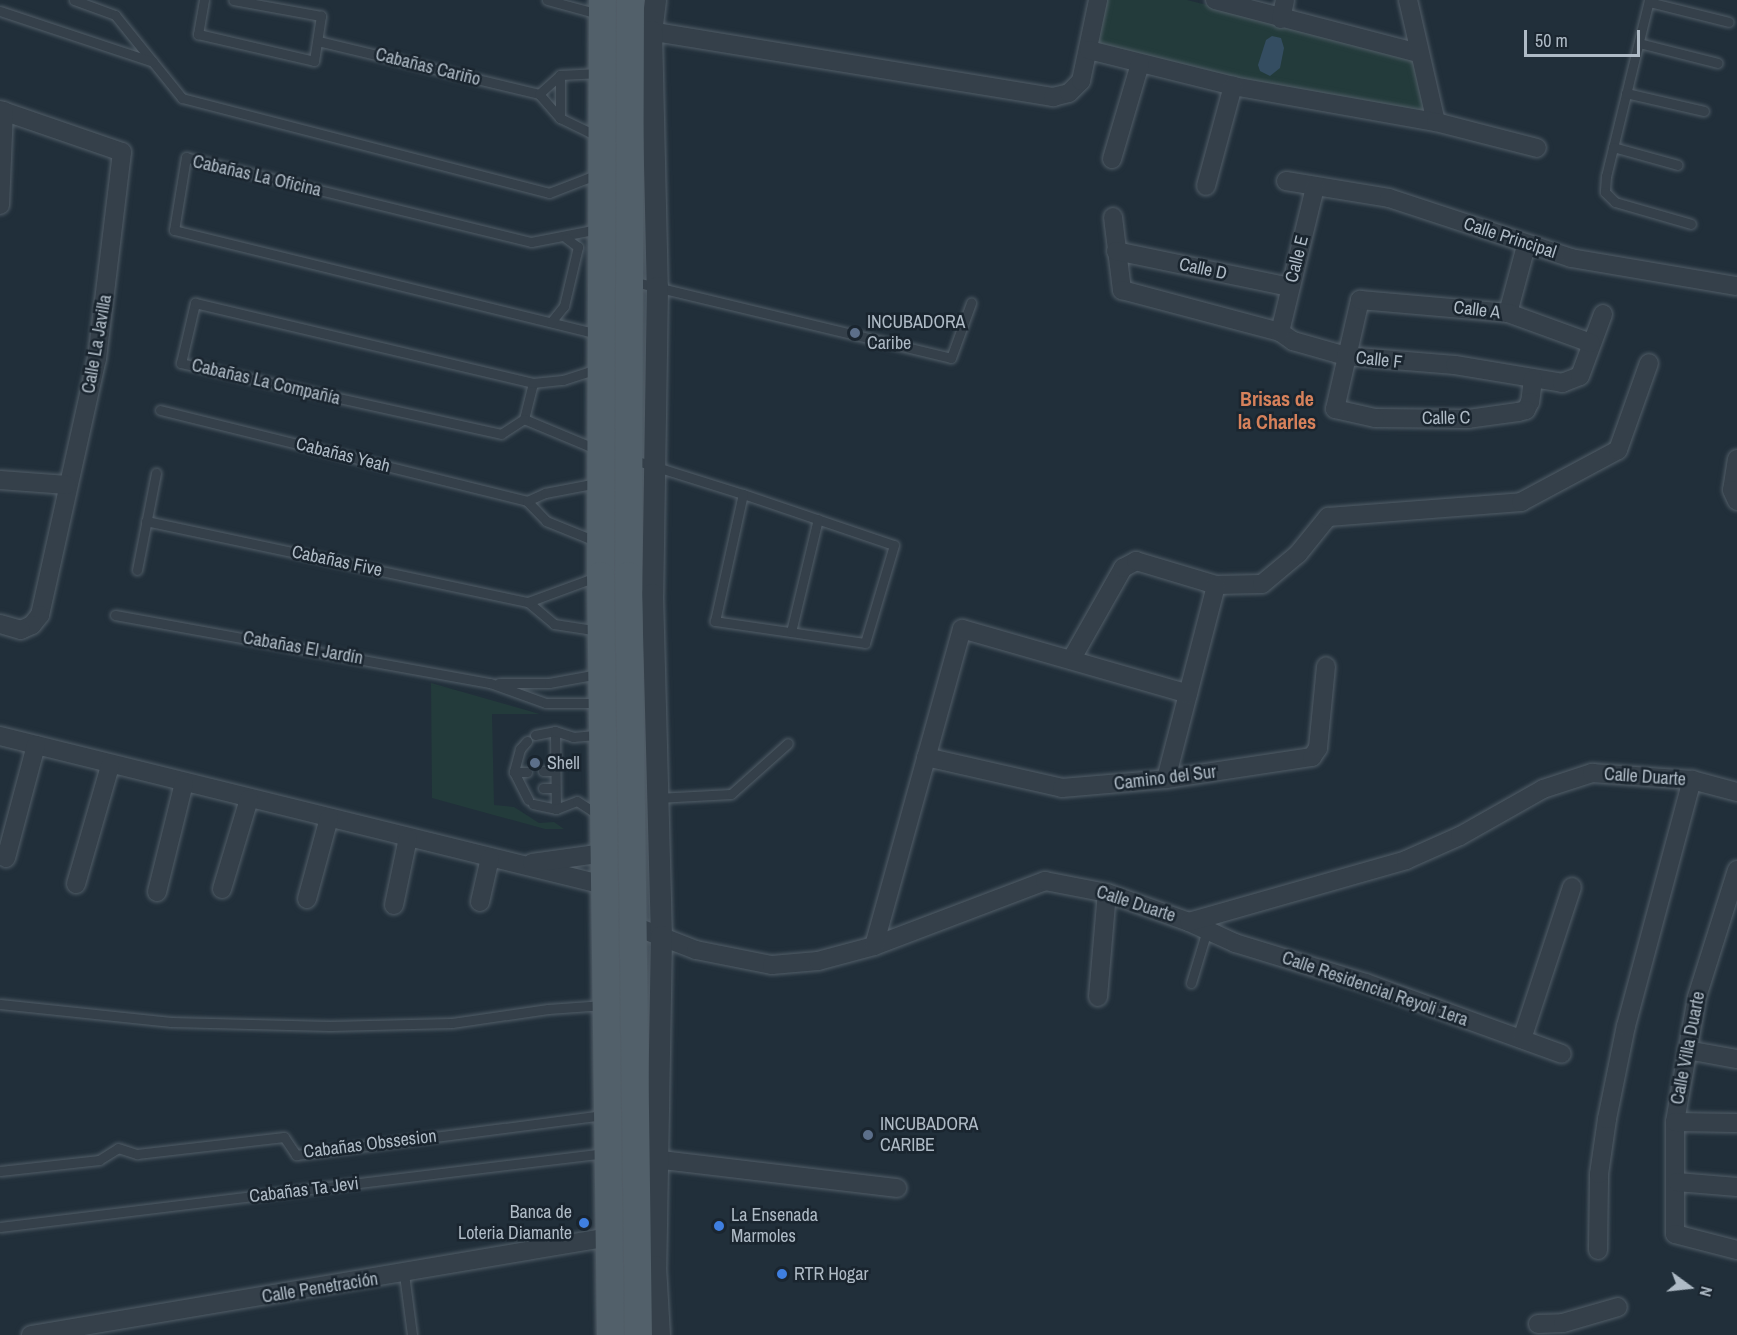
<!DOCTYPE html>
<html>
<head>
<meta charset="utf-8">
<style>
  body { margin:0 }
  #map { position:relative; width:1737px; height:1335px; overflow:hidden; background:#212f3a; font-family:"Archivo Narrow",sans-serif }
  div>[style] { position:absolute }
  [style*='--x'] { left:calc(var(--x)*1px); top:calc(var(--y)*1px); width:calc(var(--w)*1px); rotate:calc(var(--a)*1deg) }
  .green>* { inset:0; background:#233b3b }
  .water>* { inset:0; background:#344d61 }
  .roads { filter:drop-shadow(0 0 2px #525e68) drop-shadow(0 0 2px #525e68) }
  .service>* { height:9px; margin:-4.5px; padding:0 4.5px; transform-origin:4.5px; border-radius:4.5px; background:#35404a }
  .minor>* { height:18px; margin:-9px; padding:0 9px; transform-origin:9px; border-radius:9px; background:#35404a }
  .tertiary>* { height:21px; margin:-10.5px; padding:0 10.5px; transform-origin:10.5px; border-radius:10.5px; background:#35404a }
  .primary>* { height:27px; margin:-13.5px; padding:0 13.5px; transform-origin:13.5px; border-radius:13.5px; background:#52606a }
  .dots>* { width:16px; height:16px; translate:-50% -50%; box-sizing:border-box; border:3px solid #1a252f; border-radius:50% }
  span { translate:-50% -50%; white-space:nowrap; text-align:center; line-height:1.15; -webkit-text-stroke:5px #1a252f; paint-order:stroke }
  .street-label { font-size:18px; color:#afbbc6 }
  .poi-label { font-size:18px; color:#afbbc6 }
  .left { translate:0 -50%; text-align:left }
  .right { translate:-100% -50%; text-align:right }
  .neighbourhood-label { font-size:20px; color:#d6815b; font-weight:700 }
  .north { position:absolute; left:1659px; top:1257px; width:60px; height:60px; -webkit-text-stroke:4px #1a252f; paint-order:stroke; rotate:105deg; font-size:16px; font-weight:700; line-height:24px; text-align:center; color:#afbbc6 }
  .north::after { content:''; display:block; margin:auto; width:21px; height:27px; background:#afbbc6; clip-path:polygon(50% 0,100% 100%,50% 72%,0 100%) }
  .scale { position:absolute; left:1524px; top:30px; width:116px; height:27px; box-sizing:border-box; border:3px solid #afbbc6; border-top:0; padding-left:8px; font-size:18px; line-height:21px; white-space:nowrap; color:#afbbc6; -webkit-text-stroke:4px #1a252f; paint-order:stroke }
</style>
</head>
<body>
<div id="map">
  <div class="green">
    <i style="clip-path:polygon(1105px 0,1187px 0,1410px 56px,1416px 58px,1426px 110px,1420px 114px,1271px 87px,1101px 46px,1098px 38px)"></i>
    <i style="clip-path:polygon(431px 683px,540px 714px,492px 714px,494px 805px,514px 807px,539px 823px,554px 822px,564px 829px,545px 829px,432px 798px)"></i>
  </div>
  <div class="water">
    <i style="clip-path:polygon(1272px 36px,1281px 38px,1284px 48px,1280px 68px,1270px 76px,1260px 71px,1258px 65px,1266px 40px)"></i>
  </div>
  <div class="roads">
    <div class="service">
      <i style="--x:74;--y:0;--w:44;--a:20.1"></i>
      <i style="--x:115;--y:15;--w:107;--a:51.1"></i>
      <i style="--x:182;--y:98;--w:379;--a:14.5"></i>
      <i style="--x:549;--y:193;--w:53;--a:-21.2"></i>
      <i style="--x:204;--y:0;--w:35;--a:100"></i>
      <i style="--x:198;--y:34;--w:119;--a:13.1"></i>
      <i style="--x:314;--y:61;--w:46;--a:-81.2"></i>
      <i style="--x:321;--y:16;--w:89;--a:-169.7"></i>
      <i style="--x:547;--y:0;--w:54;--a:15.1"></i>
      <i style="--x:1649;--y:0;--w:181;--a:103.7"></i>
      <i style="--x:1606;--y:176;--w:16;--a:94"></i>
      <i style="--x:1605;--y:192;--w:14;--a:45"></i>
      <i style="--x:1615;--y:202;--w:79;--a:16.1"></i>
      <i style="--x:1649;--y:2;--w:82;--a:14"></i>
      <i style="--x:0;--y:11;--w:161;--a:18.4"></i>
      <i style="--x:318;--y:41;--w:227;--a:13.5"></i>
      <i style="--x:539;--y:94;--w:32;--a:49"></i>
      <i style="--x:560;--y:118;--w:41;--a:25.9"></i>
      <i style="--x:1639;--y:43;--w:81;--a:14.2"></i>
      <i style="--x:1626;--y:93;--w:80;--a:13"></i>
      <i style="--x:539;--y:94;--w:28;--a:-42"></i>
      <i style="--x:560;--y:75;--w:40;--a:-2.9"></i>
      <i style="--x:560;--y:118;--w:43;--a:-90"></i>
      <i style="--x:1613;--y:147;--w:67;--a:15.5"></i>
      <i style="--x:598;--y:229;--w:68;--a:169"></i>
      <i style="--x:531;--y:242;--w:355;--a:-166.2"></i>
      <i style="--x:186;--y:157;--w:74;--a:99.3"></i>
      <i style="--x:174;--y:230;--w:438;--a:13.8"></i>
      <i style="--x:631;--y:281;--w:329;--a:13.5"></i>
      <i style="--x:951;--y:358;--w:59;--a:-70"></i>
      <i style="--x:551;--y:322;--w:21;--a:-51"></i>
      <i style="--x:564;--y:306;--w:61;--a:-76.7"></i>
      <i style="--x:578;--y:247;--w:15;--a:-143"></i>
      <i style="--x:160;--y:410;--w:378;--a:13.9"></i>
      <i style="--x:527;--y:501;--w:28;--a:46"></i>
      <i style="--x:546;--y:521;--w:56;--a:22"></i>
      <i style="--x:524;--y:419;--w:37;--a:-76"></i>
      <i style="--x:596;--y:449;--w:78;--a:-157.4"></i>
      <i style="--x:524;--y:419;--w:27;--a:147"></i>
      <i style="--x:501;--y:434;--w:328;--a:-167.5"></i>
      <i style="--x:181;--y:363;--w:62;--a:-76.9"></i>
      <i style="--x:195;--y:303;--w:347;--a:13.3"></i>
      <i style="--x:533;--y:383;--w:30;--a:-6"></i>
      <i style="--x:563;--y:380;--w:38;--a:-18"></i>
      <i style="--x:631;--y:459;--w:117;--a:17.4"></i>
      <i style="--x:743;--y:494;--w:159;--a:18.7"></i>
      <i style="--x:894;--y:545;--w:102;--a:106.5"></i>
      <i style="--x:865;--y:643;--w:152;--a:-171.7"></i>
      <i style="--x:715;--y:621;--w:130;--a:-77.6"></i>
      <i style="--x:527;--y:501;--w:20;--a:-24"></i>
      <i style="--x:545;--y:493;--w:53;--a:-10.9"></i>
      <i style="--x:146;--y:521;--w:390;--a:12"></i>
      <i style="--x:528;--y:602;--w:34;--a:40"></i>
      <i style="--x:554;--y:624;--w:46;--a:8.8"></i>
      <i style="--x:137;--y:570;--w:99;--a:-78.9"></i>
      <i style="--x:528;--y:602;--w:72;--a:-20.2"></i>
      <i style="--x:115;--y:615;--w:381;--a:10.3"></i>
      <i style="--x:490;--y:683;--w:59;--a:19.7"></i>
      <i style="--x:546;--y:703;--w:52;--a:0"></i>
      <i style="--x:791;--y:632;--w:116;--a:-76.6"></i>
      <i style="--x:499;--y:683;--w:50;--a:0"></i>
      <i style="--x:549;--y:683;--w:50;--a:-10.4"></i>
      <i style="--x:555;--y:731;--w:78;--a:89.3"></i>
      <i style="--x:535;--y:735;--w:20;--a:-11"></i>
      <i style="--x:555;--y:731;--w:19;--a:18"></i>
      <i style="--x:573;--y:737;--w:25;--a:-5"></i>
      <i style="--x:527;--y:741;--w:11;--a:131"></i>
      <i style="--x:520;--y:749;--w:24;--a:105"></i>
      <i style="--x:514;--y:772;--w:31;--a:63"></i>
      <i style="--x:543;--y:771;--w:12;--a:0"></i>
      <i style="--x:514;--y:772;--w:13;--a:0"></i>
      <i style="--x:543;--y:788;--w:12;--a:0"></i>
      <i style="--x:657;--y:798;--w:74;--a:-3.1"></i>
      <i style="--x:731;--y:794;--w:76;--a:-41.8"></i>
      <i style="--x:533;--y:804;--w:24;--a:12"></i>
      <i style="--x:556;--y:809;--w:22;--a:-21"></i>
      <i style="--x:577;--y:801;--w:27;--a:33"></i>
      <i style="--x:1191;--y:983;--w:55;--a:-73.2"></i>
      <i style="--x:0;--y:1004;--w:172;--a:6"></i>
      <i style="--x:171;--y:1022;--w:159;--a:1.4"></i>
      <i style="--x:330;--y:1026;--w:122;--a:-1.4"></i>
      <i style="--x:452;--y:1023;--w:97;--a:-8.3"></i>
      <i style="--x:548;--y:1009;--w:56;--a:-4.1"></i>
      <i style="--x:0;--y:1171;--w:100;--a:-6.3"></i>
      <i style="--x:99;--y:1160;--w:22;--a:-32"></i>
      <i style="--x:118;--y:1148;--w:20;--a:18"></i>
      <i style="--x:137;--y:1154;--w:148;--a:-6.6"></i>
      <i style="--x:284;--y:1137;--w:22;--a:56"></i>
      <i style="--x:296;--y:1155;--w:310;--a:-7.4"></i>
      <i style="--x:0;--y:1227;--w:610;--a:-6.97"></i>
      <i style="--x:404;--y:1274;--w:62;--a:82.5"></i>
    </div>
    <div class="minor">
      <i style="--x:1215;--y:0;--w:211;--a:14.6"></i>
      <i style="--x:1408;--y:0;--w:125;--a:77.1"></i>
      <i style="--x:1281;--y:19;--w:19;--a:-78"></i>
      <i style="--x:637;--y:29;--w:422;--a:9.3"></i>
      <i style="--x:1053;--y:97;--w:16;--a:-14"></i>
      <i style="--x:1069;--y:93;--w:17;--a:-45"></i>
      <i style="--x:1081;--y:81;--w:83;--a:-78.1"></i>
      <i style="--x:1089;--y:50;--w:148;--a:14"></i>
      <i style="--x:1233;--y:86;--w:206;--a:10.1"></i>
      <i style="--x:1436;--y:122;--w:104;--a:14.4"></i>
      <i style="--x:0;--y:110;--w:129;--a:19"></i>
      <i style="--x:122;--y:152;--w:208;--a:96.9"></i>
      <i style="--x:97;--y:358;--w:263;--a:102.5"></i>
      <i style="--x:40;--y:615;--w:13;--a:129"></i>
      <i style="--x:32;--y:625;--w:12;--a:156"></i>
      <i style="--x:21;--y:630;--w:22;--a:-164"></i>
      <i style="--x:1112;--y:159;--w:99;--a:-73.6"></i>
      <i style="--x:1286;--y:181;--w:104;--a:9.4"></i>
      <i style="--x:1389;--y:198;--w:192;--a:18.2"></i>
      <i style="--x:1571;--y:258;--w:168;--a:9.6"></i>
      <i style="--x:1206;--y:186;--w:104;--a:-74.9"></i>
      <i style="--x:0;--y:205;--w:94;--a:-87.6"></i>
      <i style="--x:1113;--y:217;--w:74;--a:83"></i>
      <i style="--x:1122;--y:290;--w:163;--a:14.9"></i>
      <i style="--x:1280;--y:332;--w:16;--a:35"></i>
      <i style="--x:1293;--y:341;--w:55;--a:15.8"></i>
      <i style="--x:1346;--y:356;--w:109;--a:4.7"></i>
      <i style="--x:1455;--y:365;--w:109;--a:9.5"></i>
      <i style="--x:1562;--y:383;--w:19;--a:-21"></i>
      <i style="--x:1580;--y:376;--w:66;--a:-69.6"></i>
      <i style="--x:1116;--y:251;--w:178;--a:11.7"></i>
      <i style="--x:1508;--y:313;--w:69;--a:-75"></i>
      <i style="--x:1280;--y:332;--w:149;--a:-76.4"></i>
      <i style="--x:1533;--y:379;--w:23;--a:97"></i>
      <i style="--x:1530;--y:402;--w:9;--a:117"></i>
      <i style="--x:1526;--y:410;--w:8;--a:166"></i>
      <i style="--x:1518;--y:412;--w:50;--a:172"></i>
      <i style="--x:1468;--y:419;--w:93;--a:-179.4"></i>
      <i style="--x:1375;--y:418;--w:41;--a:-167.3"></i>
      <i style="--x:1335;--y:409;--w:112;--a:-77.1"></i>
      <i style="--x:1360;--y:300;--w:149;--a:5"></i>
      <i style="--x:1508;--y:313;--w:88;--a:19.9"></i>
      <i style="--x:1737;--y:459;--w:31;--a:99"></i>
      <i style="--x:1732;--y:490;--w:12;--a:66"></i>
      <i style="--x:0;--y:480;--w:67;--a:4.3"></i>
      <i style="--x:1071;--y:660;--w:106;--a:-60.5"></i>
      <i style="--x:1123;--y:568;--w:15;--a:-28"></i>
      <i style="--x:1136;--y:561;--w:84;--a:16.7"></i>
      <i style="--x:1216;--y:585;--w:46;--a:-1.2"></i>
      <i style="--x:1262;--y:584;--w:47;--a:-39.8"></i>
      <i style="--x:1298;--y:554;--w:48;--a:-51"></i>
      <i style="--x:1328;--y:517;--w:194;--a:-4.4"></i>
      <i style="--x:1521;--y:502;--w:110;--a:-28.2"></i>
      <i style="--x:1618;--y:450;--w:92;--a:-70.4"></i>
      <i style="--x:0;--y:736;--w:622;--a:13.86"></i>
      <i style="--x:926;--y:757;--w:139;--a:12.8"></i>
      <i style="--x:1062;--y:788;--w:104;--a:-4.9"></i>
      <i style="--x:1166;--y:779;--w:148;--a:-8.6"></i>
      <i style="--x:1312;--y:757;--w:11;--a:-56"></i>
      <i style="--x:1318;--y:748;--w:82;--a:-84.4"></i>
      <i style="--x:1166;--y:779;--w:200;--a:-75.5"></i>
      <i style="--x:6;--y:858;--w:117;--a:-75.1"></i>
      <i style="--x:532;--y:863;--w:73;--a:-7.9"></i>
      <i style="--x:1737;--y:870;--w:133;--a:107.5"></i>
      <i style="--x:1697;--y:997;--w:127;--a:100"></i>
      <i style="--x:1675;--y:1122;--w:112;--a:90"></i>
      <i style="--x:1675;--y:1234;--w:64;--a:14.5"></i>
      <i style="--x:76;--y:884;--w:123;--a:-73.9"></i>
      <i style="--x:222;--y:889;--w:94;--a:-73.3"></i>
      <i style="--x:157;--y:892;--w:112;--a:-76.1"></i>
      <i style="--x:307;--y:899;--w:84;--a:-74.8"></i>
      <i style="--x:480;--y:902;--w:45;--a:-77.2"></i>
      <i style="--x:394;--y:905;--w:68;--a:-78.2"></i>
      <i style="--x:1189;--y:922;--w:51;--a:24.5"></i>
      <i style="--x:1235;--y:943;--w:137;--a:17"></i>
      <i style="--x:1366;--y:983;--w:208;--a:19.9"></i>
      <i style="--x:634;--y:926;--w:66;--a:21.2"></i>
      <i style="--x:696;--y:950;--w:77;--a:11.2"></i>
      <i style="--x:772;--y:965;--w:46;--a:-5"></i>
      <i style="--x:818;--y:961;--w:58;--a:-15"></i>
      <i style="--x:874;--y:946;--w:183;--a:-20.8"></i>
      <i style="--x:1045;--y:881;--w:63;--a:11"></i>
      <i style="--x:1107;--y:893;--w:87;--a:19.5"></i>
      <i style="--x:1189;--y:922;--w:226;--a:-15.9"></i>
      <i style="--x:1406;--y:860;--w:59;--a:-24"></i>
      <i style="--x:1460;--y:836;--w:95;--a:-29.5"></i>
      <i style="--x:1543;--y:789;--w:52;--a:-18.1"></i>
      <i style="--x:1592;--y:773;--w:100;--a:4"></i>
      <i style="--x:1692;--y:780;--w:47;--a:14.9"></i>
      <i style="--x:874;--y:946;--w:329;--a:-74.5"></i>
      <i style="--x:962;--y:629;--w:235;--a:16"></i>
      <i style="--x:1098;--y:997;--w:104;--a:-85.1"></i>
      <i style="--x:1522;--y:1039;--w:160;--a:-71.8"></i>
      <i style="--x:1687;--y:1050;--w:51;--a:10.2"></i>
      <i style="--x:1675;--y:1122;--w:62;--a:0.9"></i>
      <i style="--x:645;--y:1158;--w:254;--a:6.8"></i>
      <i style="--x:1677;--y:1182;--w:60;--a:4.8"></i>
      <i style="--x:1598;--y:1250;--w:76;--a:-89.2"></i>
      <i style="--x:1599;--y:1174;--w:56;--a:-81.7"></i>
      <i style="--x:1607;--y:1119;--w:95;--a:-78.5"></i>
      <i style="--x:1626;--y:1026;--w:255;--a:-75"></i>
      <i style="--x:1538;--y:1324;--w:25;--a:-2"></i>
      <i style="--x:1563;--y:1323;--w:57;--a:-16.2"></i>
      <i style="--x:31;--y:1335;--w:586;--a:-9.62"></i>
    </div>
    <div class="tertiary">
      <i style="--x:655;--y:0;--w:31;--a:97"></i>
      <i style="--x:651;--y:31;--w:256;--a:88.7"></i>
      <i style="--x:657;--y:287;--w:307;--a:90.9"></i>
      <i style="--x:652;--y:594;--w:342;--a:88.5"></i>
      <i style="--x:661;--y:936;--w:330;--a:91"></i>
      <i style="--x:655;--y:1266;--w:69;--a:86.7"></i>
    </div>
    <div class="primary">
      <i style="--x:602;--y:0;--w:575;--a:90.2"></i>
      <i style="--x:600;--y:575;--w:760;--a:89.25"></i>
      <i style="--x:630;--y:0;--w:575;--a:90.2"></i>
      <i style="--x:628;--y:575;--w:760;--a:89.25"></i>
    </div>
  </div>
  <div class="dots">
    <i style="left:855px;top:333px;background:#5c6f8a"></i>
    <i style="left:535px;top:763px;background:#5c6f8a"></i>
    <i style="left:868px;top:1135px;background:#5c6f8a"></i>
    <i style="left:584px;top:1223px;background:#3f7fe0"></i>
    <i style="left:719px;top:1226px;background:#3f7fe0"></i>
    <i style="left:782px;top:1274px;background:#3f7fe0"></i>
  </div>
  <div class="street-label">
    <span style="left:428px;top:67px;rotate:14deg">Cabañas Cariño</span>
    <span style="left:257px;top:176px;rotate:13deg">Cabañas La Oficina</span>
    <span style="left:1510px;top:238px;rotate:18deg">Calle Principal</span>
    <span style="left:1297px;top:259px;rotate:-76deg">Calle E</span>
    <span style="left:1203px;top:269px;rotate:12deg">Calle D</span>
    <span style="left:1477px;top:310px;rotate:7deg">Calle A</span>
    <span style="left:97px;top:344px;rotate:-80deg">Calle La Javilla</span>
    <span style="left:1379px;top:360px;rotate:6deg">Calle F</span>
    <span style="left:266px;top:382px;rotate:13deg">Cabañas La Compañía</span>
    <span style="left:1446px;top:418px;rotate:-1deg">Calle C</span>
    <span style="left:343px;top:455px;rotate:14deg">Cabañas Yeah</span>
    <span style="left:337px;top:561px;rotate:12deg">Cabañas Five</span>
    <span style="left:303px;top:648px;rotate:10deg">Cabañas El Jardín</span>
    <span style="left:1645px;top:777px;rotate:4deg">Calle Duarte</span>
    <span style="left:1165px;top:778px;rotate:-7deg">Camino del Sur</span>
    <span style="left:1136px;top:904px;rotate:18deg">Calle Duarte</span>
    <span style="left:1375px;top:989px;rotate:19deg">Calle Residencial Reyoli 1era</span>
    <span style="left:1688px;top:1048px;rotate:-79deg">Calle Villa Duarte</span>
    <span style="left:370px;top:1144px;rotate:-7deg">Cabañas Obssesion</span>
    <span style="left:304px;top:1190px;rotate:-7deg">Cabañas Ta Jevi</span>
    <span style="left:320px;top:1288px;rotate:-9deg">Calle Penetración</span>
  </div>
  <div class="poi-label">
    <span class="left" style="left:867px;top:333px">INCUBADORA<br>Caribe</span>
    <span class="left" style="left:547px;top:763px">Shell</span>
    <span class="left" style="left:880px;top:1135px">INCUBADORA<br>CARIBE</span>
    <span class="right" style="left:572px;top:1223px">Banca de<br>Loteria Diamante</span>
    <span class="left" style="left:731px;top:1226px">La Ensenada<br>Marmoles</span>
    <span class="left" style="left:794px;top:1274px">RTR Hogar</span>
  </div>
  <div class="neighbourhood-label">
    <span style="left:1277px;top:410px">Brisas de<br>la Charles</span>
  </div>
  <div class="north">N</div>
  <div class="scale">50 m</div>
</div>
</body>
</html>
